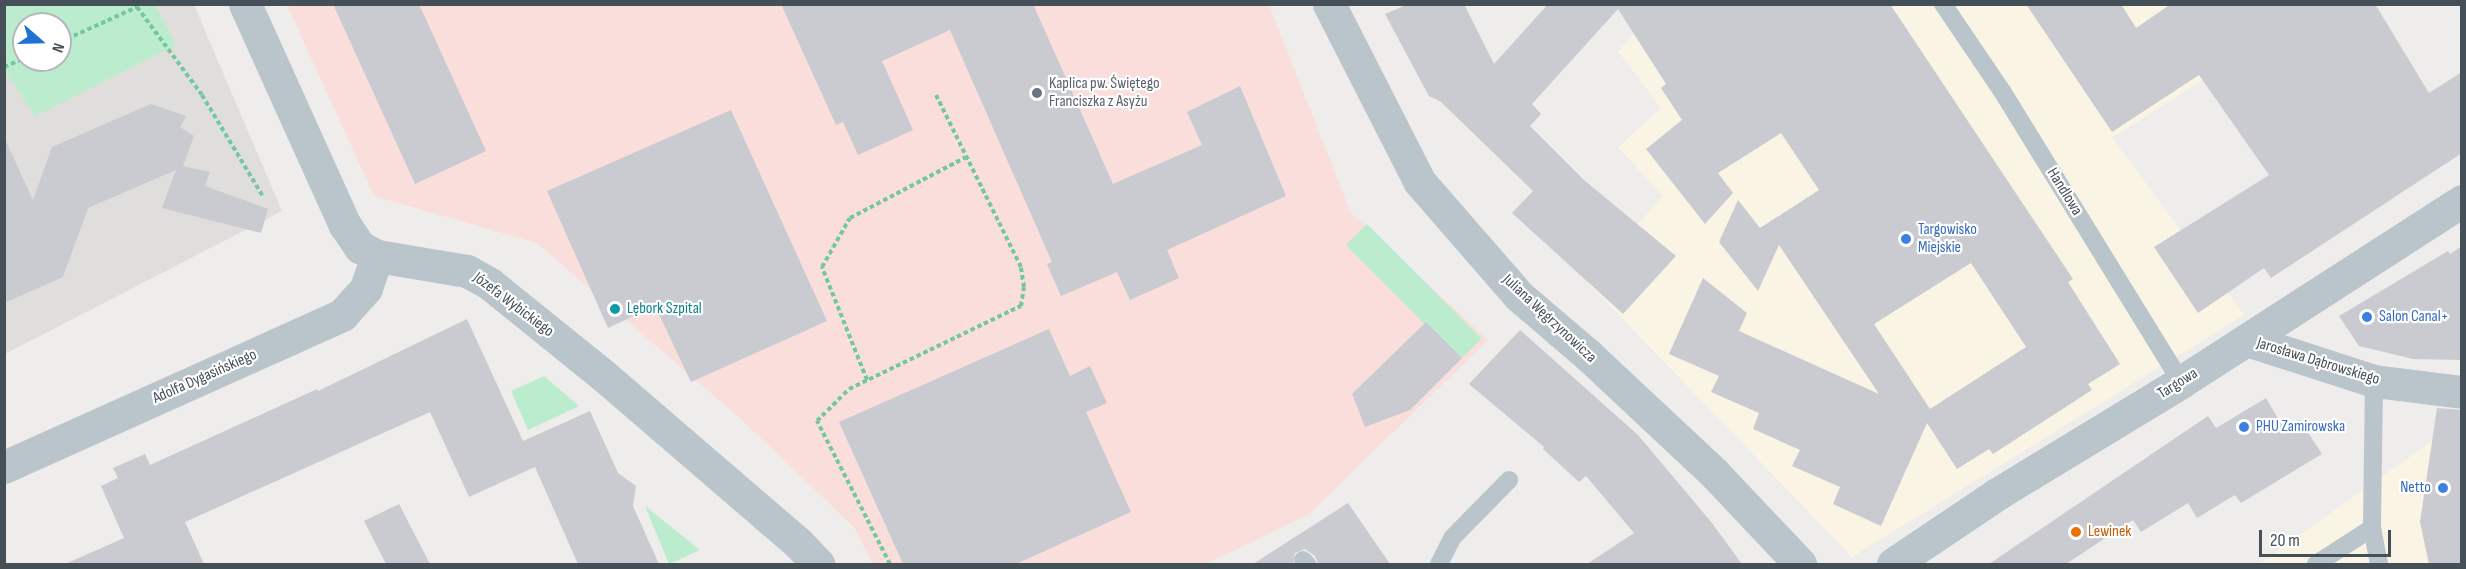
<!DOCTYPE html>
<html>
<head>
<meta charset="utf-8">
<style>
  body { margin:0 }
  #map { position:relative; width:2466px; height:569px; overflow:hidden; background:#efecec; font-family:"Sofia Sans Condensed",sans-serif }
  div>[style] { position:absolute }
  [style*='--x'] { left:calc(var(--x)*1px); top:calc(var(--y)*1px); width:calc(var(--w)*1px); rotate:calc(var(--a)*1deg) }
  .commercial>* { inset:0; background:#faf4e4 }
  .education>* { inset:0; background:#e0dddd }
  .medical>* { inset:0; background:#f9dedb }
  .green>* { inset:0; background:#bbeccd; transform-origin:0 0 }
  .building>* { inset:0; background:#c9cbd1 }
  .path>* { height:4px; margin-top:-2px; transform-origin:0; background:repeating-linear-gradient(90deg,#74c89e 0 4.5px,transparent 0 7.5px) }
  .service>* { height:18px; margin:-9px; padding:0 9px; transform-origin:9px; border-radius:9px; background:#bac4cb }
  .minor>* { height:33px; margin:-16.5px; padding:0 16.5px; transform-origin:16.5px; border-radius:16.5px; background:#bac4cb }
  .dots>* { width:16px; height:16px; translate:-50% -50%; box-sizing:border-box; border:3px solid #fff; border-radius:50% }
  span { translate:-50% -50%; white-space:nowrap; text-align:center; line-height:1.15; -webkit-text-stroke:4.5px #fff; paint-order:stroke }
  .worship-label { font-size:16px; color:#5b616d }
  .left { translate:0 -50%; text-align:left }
  .street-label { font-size:16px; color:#454f58 }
  .shop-label { font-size:16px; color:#366cbe }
  .right { translate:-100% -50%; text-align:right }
  .culture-label { font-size:16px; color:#0d838f }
  .food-label { font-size:16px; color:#c56008 }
  .frame { position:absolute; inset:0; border:6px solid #454f58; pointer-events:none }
  .north { position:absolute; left:12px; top:12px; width:60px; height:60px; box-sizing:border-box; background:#fff; border:2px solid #b5b9bc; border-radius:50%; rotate:110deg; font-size:16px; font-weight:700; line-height:24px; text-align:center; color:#454f58 }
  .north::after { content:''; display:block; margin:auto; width:21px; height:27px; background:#2071d5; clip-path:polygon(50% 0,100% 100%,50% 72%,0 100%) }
  .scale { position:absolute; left:2259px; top:530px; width:132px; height:27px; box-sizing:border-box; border:3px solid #454f58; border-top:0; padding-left:8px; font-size:18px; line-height:21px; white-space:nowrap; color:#454f58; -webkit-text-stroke:4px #fff; paint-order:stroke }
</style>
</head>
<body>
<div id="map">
  <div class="commercial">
    <i style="clip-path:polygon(2265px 4px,2281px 30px,2112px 138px,2244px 315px,1852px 557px,1587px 282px,1663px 196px,1618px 147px,1661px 108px,1618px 51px,1654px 14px,1649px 5px)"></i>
    <i style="clip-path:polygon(2456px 424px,2461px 424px,2461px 564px,2259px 564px)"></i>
  </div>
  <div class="education">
    <i style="clip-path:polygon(evenodd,5px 5px,194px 5px,282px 211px,5px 354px,5px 5px,24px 24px,60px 24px,60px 60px,24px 60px,24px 24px)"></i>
  </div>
  <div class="medical">
    <i style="clip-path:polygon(287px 5px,1269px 5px,1351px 213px,1488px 340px,1308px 515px,1205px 564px,873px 564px,854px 527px,742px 420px,537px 243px,374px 196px)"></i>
  </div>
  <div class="green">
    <i style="clip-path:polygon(evenodd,4px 5px,155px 5px,176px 45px,35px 116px,5px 71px,4px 5px,24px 24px,60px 24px,60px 60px,24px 60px,24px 24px)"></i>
    <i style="left:1367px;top:224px;width:162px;height:30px;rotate:45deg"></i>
    <i style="clip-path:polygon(544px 376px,579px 406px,528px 430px,511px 391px)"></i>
    <i style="clip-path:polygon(645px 506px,700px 550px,669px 564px)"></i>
  </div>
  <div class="building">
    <i style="clip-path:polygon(333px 4px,419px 4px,486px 151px,415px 184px)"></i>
    <i style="clip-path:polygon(781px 4px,1033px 4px,1113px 184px,1202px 145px,1187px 112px,1240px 86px,1286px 196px,1167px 250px,1179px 278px,1130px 300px,1117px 272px,1061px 296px,1047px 264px,1052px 262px,950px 30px,882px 61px,913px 130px,858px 155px,843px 122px,836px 125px)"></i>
    <i style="clip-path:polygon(evenodd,1409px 4px,1464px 4px,1494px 64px,1548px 4px,1890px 4px,2073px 279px,2068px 282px,2120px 364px,2088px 384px,2092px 390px,1993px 454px,1989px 449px,1957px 469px,1927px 423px,1881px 526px,1833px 504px,1840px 487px,1792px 466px,1800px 450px,1753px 429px,1759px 413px,1711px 392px,1719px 376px,1669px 354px,1703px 278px,1747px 313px,1739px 331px,1879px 394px,1779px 245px,1758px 291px,1719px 242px,1738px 200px,1760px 228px,1819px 190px,1781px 133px,1718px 173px,1733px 193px,1705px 224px,1646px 149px,1682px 120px,1661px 88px,1666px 84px,1618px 9px,1532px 104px,1541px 114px,1530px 126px,1584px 180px,1676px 256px,1623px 314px,1512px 213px,1533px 191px,1441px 102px,1429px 96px,1385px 14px,1409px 4px,1971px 263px,2026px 347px,1930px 409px,1874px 324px,1971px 263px)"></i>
    <i style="clip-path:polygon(2026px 4px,2121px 4px,2136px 28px,2171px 4px,2375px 4px,2429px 93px,2462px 72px,2462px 153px,2271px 278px,2264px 268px,2198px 313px,2154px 247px,2269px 175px,2199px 75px,2112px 132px)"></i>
    <i style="clip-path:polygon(151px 104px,186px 116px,180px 127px,194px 136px,183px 166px,210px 172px,205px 186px,268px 209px,261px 233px,162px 208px,176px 170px,88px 208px,63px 277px,4px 303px,4px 137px,33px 200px,52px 147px)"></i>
    <i style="clip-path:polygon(731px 110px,827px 321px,691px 382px,655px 306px,608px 328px,547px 191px)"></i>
    <i style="clip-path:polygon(2462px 246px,2462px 360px,2413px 359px,2359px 346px,2339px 316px,2448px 251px,2450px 254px)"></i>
    <i style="clip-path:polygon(467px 319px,523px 441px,590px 411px,618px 473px,636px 486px,633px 506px,659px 564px,578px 564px,535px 467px,469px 497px,430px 412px,185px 522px,204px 564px,65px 564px,124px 538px,101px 486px,118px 478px,113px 468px,145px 454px,150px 465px,317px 389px,318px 391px)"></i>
    <i style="clip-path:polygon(1426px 322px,1462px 358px,1410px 410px,1365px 427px,1352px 394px)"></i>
    <i style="clip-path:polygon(1049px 329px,1070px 376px,1090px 366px,1107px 403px,1086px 412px,1131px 512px,1016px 564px,903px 564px,839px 422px)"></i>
    <i style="clip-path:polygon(1520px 330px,1638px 435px,1712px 523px,1742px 564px,1587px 564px,1634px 533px,1586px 476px,1579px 482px,1543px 449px,1544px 447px,1469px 384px)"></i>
    <i style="clip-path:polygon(2266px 398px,2285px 430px,2300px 420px,2322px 454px,2241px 503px,2235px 495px,2197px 518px,2188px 503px,2141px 532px,2133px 520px,2066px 564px,1989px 564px,2208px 416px,2216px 428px)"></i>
    <i style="clip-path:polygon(2437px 408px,2462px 410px,2462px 564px,2429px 564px,2420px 522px)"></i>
    <i style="clip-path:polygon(1348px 503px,1390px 564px,1318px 564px,1315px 556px,1305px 549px,1295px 553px,1293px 564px,1253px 564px)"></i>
    <i style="clip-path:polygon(399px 504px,430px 564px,386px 564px,364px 521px)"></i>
  </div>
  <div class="path">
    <i style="--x:60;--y:42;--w:85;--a:-24.4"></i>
    <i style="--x:137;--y:7;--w:109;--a:53.5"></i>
    <i style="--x:202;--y:95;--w:117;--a:59"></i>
    <i style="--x:4;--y:67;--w:22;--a:-24"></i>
    <i style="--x:867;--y:380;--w:122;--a:-111.7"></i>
    <i style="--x:822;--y:267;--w:56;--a:-60.3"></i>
    <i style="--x:850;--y:218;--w:131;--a:-27.7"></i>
    <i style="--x:890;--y:564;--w:161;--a:-117"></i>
    <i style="--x:817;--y:421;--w:45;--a:-45"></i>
    <i style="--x:849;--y:389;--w:191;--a:-25.8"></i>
    <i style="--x:1021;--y:306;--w:19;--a:-81"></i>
    <i style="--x:1024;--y:287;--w:20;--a:-99"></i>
    <i style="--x:1021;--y:267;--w:192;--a:-116.3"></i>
  </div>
  <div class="service">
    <i style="--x:1943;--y:4;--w:105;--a:55.9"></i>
    <i style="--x:2002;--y:91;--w:342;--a:58.4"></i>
    <i style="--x:2374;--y:381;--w:147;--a:90.8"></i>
    <i style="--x:2372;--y:528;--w:37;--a:79"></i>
    <i style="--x:1303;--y:560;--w:6;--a:45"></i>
    <i style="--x:1439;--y:564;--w:30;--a:-63"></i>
    <i style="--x:1453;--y:537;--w:80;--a:-45.5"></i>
    <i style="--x:2316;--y:564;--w:67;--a:-32.7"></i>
  </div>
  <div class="minor">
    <i style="--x:245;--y:4;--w:243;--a:65.7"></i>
    <i style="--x:345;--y:225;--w:27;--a:56"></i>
    <i style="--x:360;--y:247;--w:19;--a:28"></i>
    <i style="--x:377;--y:256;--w:91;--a:9.5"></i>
    <i style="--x:467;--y:271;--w:26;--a:29"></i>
    <i style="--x:490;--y:284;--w:146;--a:38.9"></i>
    <i style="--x:604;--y:376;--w:257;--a:40.7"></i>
    <i style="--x:799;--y:544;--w:28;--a:46"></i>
    <i style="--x:1329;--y:4;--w:199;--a:63"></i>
    <i style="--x:1419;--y:181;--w:152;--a:49"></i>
    <i style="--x:1519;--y:296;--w:91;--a:40.5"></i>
    <i style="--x:1588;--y:355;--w:174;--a:43.1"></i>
    <i style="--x:1715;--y:474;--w:124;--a:46.6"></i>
    <i style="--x:2247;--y:340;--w:133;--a:17.9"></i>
    <i style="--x:2374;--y:381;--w:89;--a:7.1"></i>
    <i style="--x:4;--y:467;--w:371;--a:-24.2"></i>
    <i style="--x:342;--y:315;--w:36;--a:-48"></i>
    <i style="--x:366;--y:288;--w:34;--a:-71"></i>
    <i style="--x:1893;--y:564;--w:125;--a:-33.9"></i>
    <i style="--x:1997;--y:494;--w:215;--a:-31.3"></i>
    <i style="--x:2181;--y:382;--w:334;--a:-32.8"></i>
  </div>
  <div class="dots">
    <i style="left:1037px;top:93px;background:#6b7280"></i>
    <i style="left:1906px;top:239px;background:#3f7fe0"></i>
    <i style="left:615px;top:309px;background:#0f9aa8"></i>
    <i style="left:2367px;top:317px;background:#3f7fe0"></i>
    <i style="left:2244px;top:427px;background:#3f7fe0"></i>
    <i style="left:2443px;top:488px;background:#3f7fe0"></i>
    <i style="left:2076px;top:532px;background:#e8710a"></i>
  </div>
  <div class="worship-label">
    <span class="left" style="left:1049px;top:93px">Kaplica pw. Świętego<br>Franciszka z Asyżu</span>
  </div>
  <div class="street-label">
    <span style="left:2064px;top:192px;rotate:58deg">Handlowa</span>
    <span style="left:513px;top:305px;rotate:37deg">Józefa Wybickiego</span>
    <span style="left:1549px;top:319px;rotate:43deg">Juliana Węgrzynowicza</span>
    <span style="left:2318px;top:362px;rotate:17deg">Jarosława Dąbrowskiego</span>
    <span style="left:205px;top:377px;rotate:-24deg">Adolfa Dygasińskiego</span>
    <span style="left:2178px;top:384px;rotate:-32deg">Targowa</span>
  </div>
  <div class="shop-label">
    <span class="left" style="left:1918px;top:239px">Targowisko<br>Miejskie</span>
    <span class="left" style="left:2379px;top:317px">Salon Canal+</span>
    <span class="left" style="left:2256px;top:427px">PHU Zamirowska</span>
    <span class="right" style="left:2431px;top:488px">Netto</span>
  </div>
  <div class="culture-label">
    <span class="left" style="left:627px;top:309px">Lębork Szpital</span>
  </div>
  <div class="food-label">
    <span class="left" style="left:2088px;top:532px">Lewinek</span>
  </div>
  <div class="frame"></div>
  <div class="north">N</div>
  <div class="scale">20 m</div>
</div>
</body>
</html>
